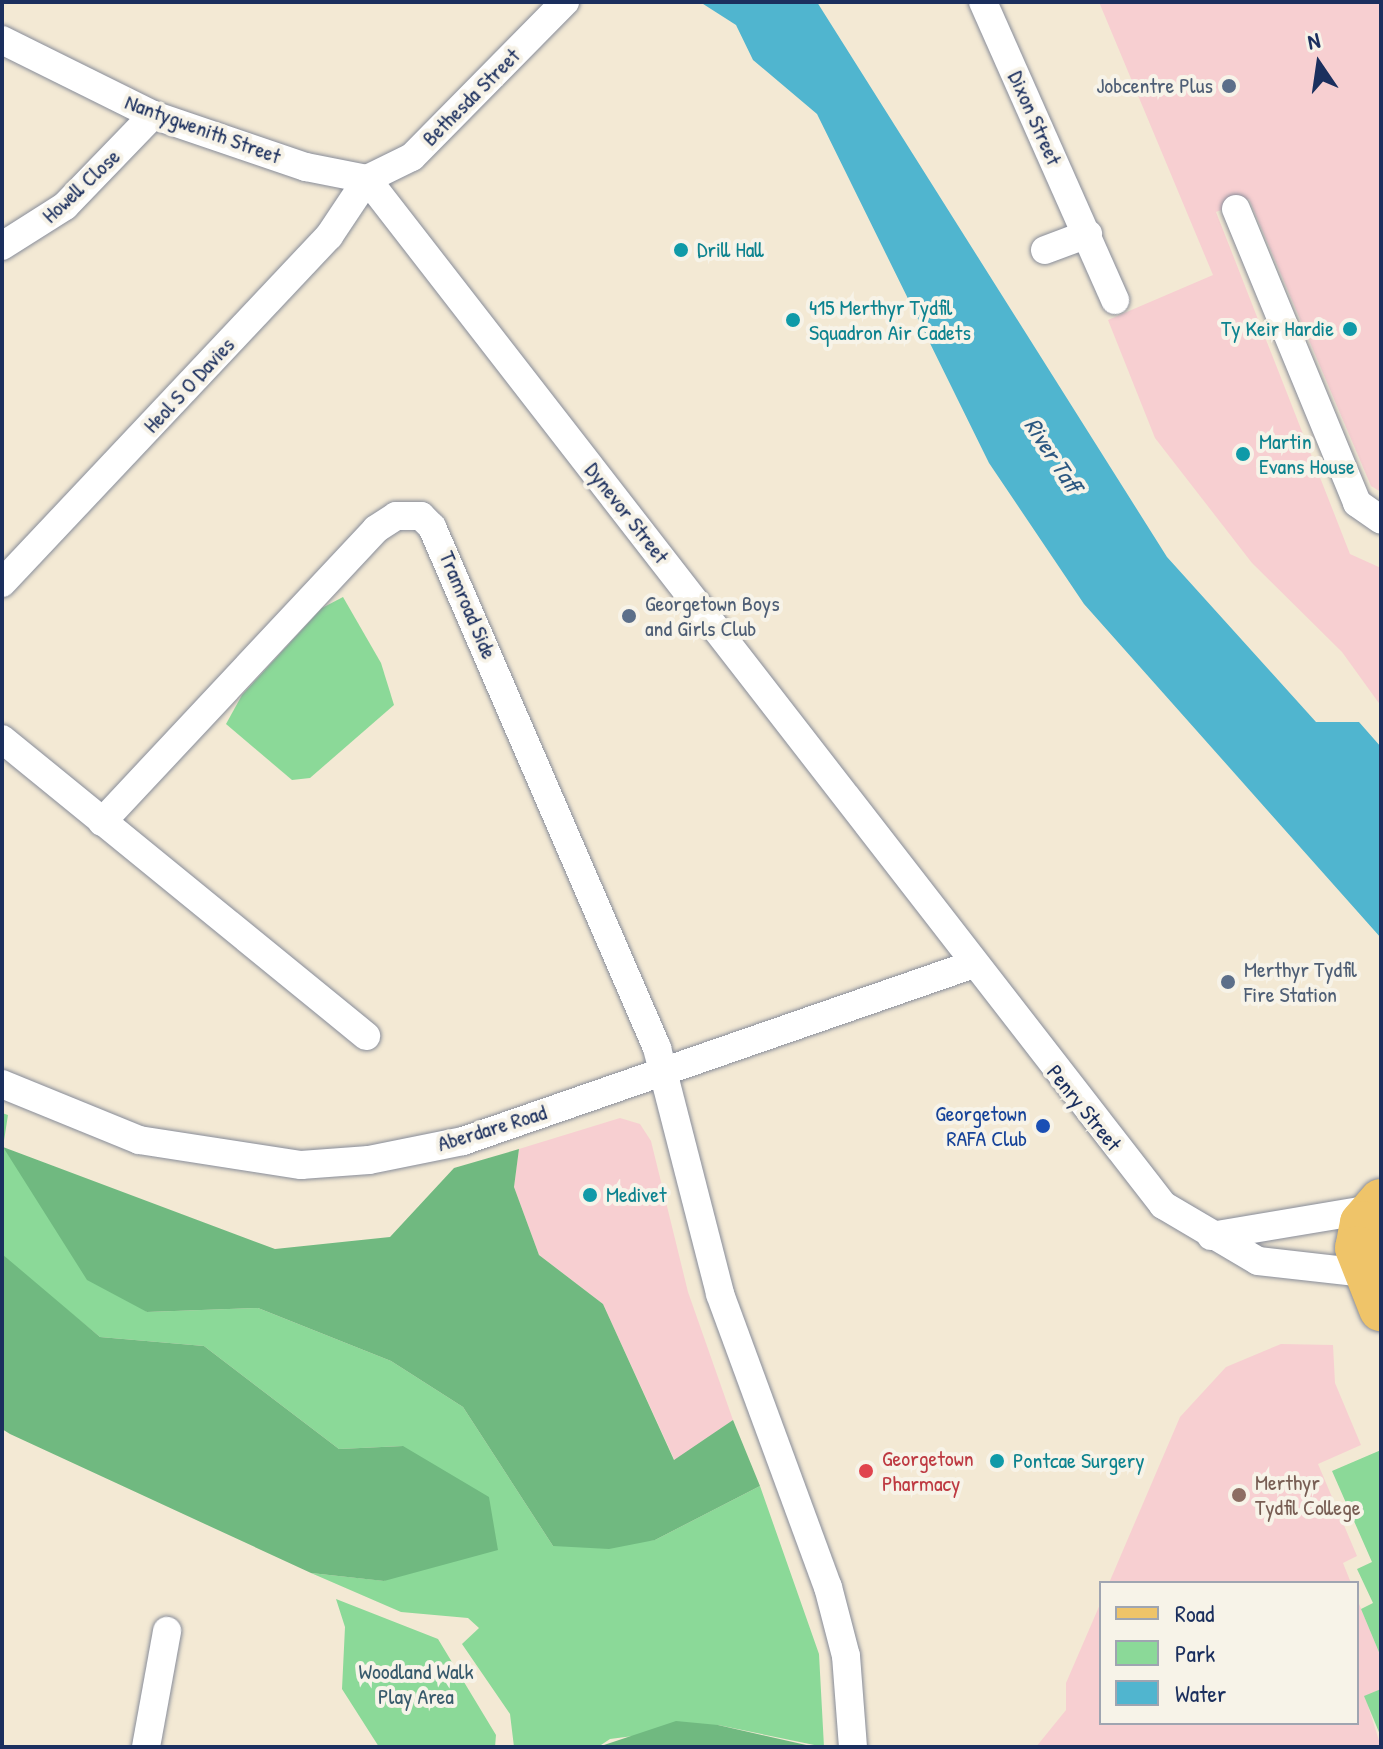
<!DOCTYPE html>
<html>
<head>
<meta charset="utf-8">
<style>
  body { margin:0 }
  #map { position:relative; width:1383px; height:1749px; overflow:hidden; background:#f3e9d4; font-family:"Patrick Hand",sans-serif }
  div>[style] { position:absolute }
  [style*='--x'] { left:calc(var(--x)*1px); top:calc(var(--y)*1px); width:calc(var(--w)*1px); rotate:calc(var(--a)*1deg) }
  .built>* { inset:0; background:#f7cfd1 }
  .green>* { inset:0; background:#8bd998 }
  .forest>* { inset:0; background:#70b980 }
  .water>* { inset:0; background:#50b5cf }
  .roads { filter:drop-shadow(0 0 2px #878c99) drop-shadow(0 0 2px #878c99) }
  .minor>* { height:28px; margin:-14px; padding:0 14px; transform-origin:14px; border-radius:14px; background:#fff }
  .primary>* { height:44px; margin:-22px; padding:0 22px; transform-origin:22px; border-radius:22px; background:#efc469 }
  .dots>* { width:22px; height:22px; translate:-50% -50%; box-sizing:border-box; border:4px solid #f7f3e8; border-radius:50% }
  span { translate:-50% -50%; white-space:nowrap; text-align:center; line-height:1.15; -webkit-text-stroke:8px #f7f3e8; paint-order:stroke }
  .service-label { font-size:22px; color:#4e5e75 }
  .right { translate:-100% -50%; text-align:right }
  .left { translate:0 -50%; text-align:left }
  .street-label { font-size:22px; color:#1b2f5e }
  .culture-label { font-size:22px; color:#0d838f }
  .transit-label { font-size:22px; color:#164399 }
  .health-label { font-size:22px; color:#be3a42 }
  .education-label { font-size:22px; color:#785e54 }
  .park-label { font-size:22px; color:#375a6c }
  .water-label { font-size:24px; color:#2b5780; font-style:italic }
  .frame { position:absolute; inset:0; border:4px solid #1b2f5e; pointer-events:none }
  .legend { position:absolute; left:1099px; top:1581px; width:260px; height:144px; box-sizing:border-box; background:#f7f3e8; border:2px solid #9fa5b1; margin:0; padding:10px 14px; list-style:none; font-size:24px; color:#1b2f5e }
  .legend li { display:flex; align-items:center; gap:16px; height:40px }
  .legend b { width:40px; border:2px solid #9fa5b1 }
  .north { position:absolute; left:1279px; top:24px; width:80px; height:80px; -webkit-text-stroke:6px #f7f3e8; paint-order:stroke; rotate:347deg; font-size:22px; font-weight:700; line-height:32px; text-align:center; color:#1b2f5e }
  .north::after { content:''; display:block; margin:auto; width:28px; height:36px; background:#1b2f5e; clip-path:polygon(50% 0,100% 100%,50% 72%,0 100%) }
</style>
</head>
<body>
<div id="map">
  <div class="built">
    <i style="clip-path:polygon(1099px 2px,1381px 2px,1381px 492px,1371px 486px,1249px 199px,1216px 212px,1350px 554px,1381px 568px,1381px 706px,1342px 652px,1252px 563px,1155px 438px,1108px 320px,1213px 275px)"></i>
    <i style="clip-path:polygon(620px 1118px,640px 1124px,651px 1141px,688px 1292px,733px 1420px,675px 1461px,603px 1304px,539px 1255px,514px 1187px,519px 1149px)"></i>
    <i style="clip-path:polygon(1281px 1344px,1333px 1345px,1335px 1383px,1361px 1445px,1318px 1464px,1357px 1556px,1343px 1563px,1351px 1583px,1109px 1583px,1180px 1417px,1226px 1367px)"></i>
    <i style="clip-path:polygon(1357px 1599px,1381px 1657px,1380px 1691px,1365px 1696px,1381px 1747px,1036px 1747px,1066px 1710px,1066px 1683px,1101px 1602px,1101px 1723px,1357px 1723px)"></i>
  </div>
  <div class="green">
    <i style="clip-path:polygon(343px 597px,381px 663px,394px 705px,310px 778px,292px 780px,226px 724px,242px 695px,322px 608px)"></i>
    <i style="clip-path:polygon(2px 1113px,8px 1115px,3px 1147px,147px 1312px,258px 1308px,391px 1361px,463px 1407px,553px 1546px,655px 1540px,760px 1486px,819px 1654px,824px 1747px,718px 1725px,610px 1739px,598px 1747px,514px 1747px,510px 1714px,462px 1644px,479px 1628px,468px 1618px,401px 1612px,311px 1573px,385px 1581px,403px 1446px,339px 1449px,204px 1346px,100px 1337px,11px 1264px,2px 1254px)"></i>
    <i style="clip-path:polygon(1381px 1450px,1381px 1657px,1361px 1609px,1373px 1603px,1357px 1569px,1372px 1562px,1332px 1471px)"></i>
    <i style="clip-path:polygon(336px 1599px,438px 1639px,496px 1735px,495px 1747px,379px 1747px,342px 1689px,345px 1627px)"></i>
    <i style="clip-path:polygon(1381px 1689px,1381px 1737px,1364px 1696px)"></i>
  </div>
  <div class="forest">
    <i style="clip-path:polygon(3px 1147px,275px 1249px,390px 1237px,454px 1168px,519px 1149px,514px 1187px,539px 1255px,603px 1304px,674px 1460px,733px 1420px,760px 1486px,655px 1540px,609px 1549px,553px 1546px,463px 1407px,391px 1361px,258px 1308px,147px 1312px,87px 1280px)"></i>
    <i style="clip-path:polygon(2px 1254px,100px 1337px,204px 1346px,339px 1449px,403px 1446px,489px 1497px,498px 1550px,384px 1581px,311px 1573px,10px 1434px,2px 1429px)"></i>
    <i style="clip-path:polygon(676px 1721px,718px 1725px,815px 1747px,598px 1747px)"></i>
  </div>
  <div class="water">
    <i style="clip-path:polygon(700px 2px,817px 2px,1167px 557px,1316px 722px,1359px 722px,1381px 747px,1381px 938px,1084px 604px,989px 463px,817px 114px,753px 60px,736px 25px)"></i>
  </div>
  <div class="roads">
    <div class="minor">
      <i style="--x:983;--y:2;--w:326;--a:66.1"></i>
      <i style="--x:2;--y:40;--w:169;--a:26.4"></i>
      <i style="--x:153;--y:115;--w:162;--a:18.8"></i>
      <i style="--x:306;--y:167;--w:62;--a:11.1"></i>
      <i style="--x:367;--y:179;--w:1299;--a:52.19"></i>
      <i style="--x:1163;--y:1205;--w:110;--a:30.5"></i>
      <i style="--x:1258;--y:1261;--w:108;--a:6.4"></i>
      <i style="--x:367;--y:179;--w:50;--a:-26.1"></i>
      <i style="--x:412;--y:157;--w:218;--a:-45.4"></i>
      <i style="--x:1236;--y:209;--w:318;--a:67.6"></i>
      <i style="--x:1357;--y:503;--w:29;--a:35"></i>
      <i style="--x:2;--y:246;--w:75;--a:-32.4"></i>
      <i style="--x:65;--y:206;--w:127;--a:-46"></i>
      <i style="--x:1045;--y:250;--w:46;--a:-20.4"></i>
      <i style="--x:2;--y:583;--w:477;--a:-46.7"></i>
      <i style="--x:329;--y:236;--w:69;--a:-56.3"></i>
      <i style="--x:2;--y:739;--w:470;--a:39.2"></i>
      <i style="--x:102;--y:822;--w:401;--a:-46.9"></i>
      <i style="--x:376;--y:529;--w:24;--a:-33"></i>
      <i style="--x:396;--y:516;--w:25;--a:0"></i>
      <i style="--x:421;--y:516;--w:16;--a:45"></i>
      <i style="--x:432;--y:527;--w:568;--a:66.64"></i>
      <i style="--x:657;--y:1048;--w:254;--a:75.6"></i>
      <i style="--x:720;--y:1294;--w:312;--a:69.8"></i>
      <i style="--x:828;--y:1587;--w:71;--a:75.4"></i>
      <i style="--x:846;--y:1656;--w:91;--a:85.6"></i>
      <i style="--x:2;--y:1084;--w:148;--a:22.2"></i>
      <i style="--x:139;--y:1140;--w:164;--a:8.8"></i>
      <i style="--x:301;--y:1165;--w:68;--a:-4.2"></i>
      <i style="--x:369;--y:1160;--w:96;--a:-11.4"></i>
      <i style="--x:463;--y:1141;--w:538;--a:-19.11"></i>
      <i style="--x:1211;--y:1236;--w:164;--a:-9.5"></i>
      <i style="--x:146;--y:1747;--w:118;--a:-79.7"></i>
    </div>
    <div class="primary">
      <i style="--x:1381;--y:1201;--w:29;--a:131"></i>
      <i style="--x:1362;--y:1223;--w:25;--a:101"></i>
      <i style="--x:1357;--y:1248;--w:66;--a:68.5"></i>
    </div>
  </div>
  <div class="dots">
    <i style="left:1229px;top:86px;background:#5c6f8a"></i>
    <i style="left:681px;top:250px;background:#0f9aa8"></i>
    <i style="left:793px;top:320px;background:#0f9aa8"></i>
    <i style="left:1350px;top:329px;background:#0f9aa8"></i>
    <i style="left:1243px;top:454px;background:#0f9aa8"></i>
    <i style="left:629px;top:616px;background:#5c6f8a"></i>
    <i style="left:1228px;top:982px;background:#5c6f8a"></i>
    <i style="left:1043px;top:1126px;background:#1a4fb4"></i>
    <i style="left:590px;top:1195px;background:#0f9aa8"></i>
    <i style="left:997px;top:1461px;background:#0f9aa8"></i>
    <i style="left:866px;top:1471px;background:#e0444e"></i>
    <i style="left:1239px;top:1495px;background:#8d6e63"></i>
  </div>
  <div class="service-label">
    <span class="right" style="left:1213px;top:86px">Jobcentre Plus</span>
    <span class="left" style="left:645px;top:616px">Georgetown Boys<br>and Girls Club</span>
    <span class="left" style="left:1244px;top:982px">Merthyr Tydfil<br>Fire Station</span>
  </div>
  <div class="street-label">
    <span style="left:471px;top:97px;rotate:-45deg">Bethesda Street</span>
    <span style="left:1035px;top:118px;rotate:66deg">Dixon Street</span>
    <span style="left:203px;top:129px;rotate:20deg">Nantygwenith Street</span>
    <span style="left:81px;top:186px;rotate:-43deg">Howell Close</span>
    <span style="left:189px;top:385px;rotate:-47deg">Heol S O Davies</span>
    <span style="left:627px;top:513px;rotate:52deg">Dynevor Street</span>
    <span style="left:468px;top:605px;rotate:67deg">Tramroad Side</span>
    <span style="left:1084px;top:1108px;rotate:51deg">Penry Street</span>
    <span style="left:492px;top:1128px;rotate:-17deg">Aberdare Road</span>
  </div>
  <div class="culture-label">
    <span class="left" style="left:697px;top:250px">Drill Hall</span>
    <span class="left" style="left:809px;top:320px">415 Merthyr Tydfil<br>Squadron Air Cadets</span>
    <span class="right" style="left:1334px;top:329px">Ty Keir Hardie</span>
    <span class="left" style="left:1259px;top:454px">Martin<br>Evans House</span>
    <span class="left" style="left:606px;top:1195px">Medivet</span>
    <span class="left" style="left:1013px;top:1461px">Pontcae Surgery</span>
  </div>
  <div class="transit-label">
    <span class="right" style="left:1027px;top:1126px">Georgetown<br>RAFA Club</span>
  </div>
  <div class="health-label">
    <span class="left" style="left:882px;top:1471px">Georgetown<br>Pharmacy</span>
  </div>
  <div class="education-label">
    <span class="left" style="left:1255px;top:1495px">Merthyr<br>Tydfil College</span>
  </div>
  <div class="park-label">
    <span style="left:416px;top:1684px">Woodland Walk<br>Play Area</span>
  </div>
  <div class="water-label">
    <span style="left:1053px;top:455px;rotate:57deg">River Taff</span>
  </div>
  <div class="frame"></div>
  <ul class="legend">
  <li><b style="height:10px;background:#efc469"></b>Road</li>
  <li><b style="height:22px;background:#8bd998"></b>Park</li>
  <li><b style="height:22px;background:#50b5cf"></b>Water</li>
  </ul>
  <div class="north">N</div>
</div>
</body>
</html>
